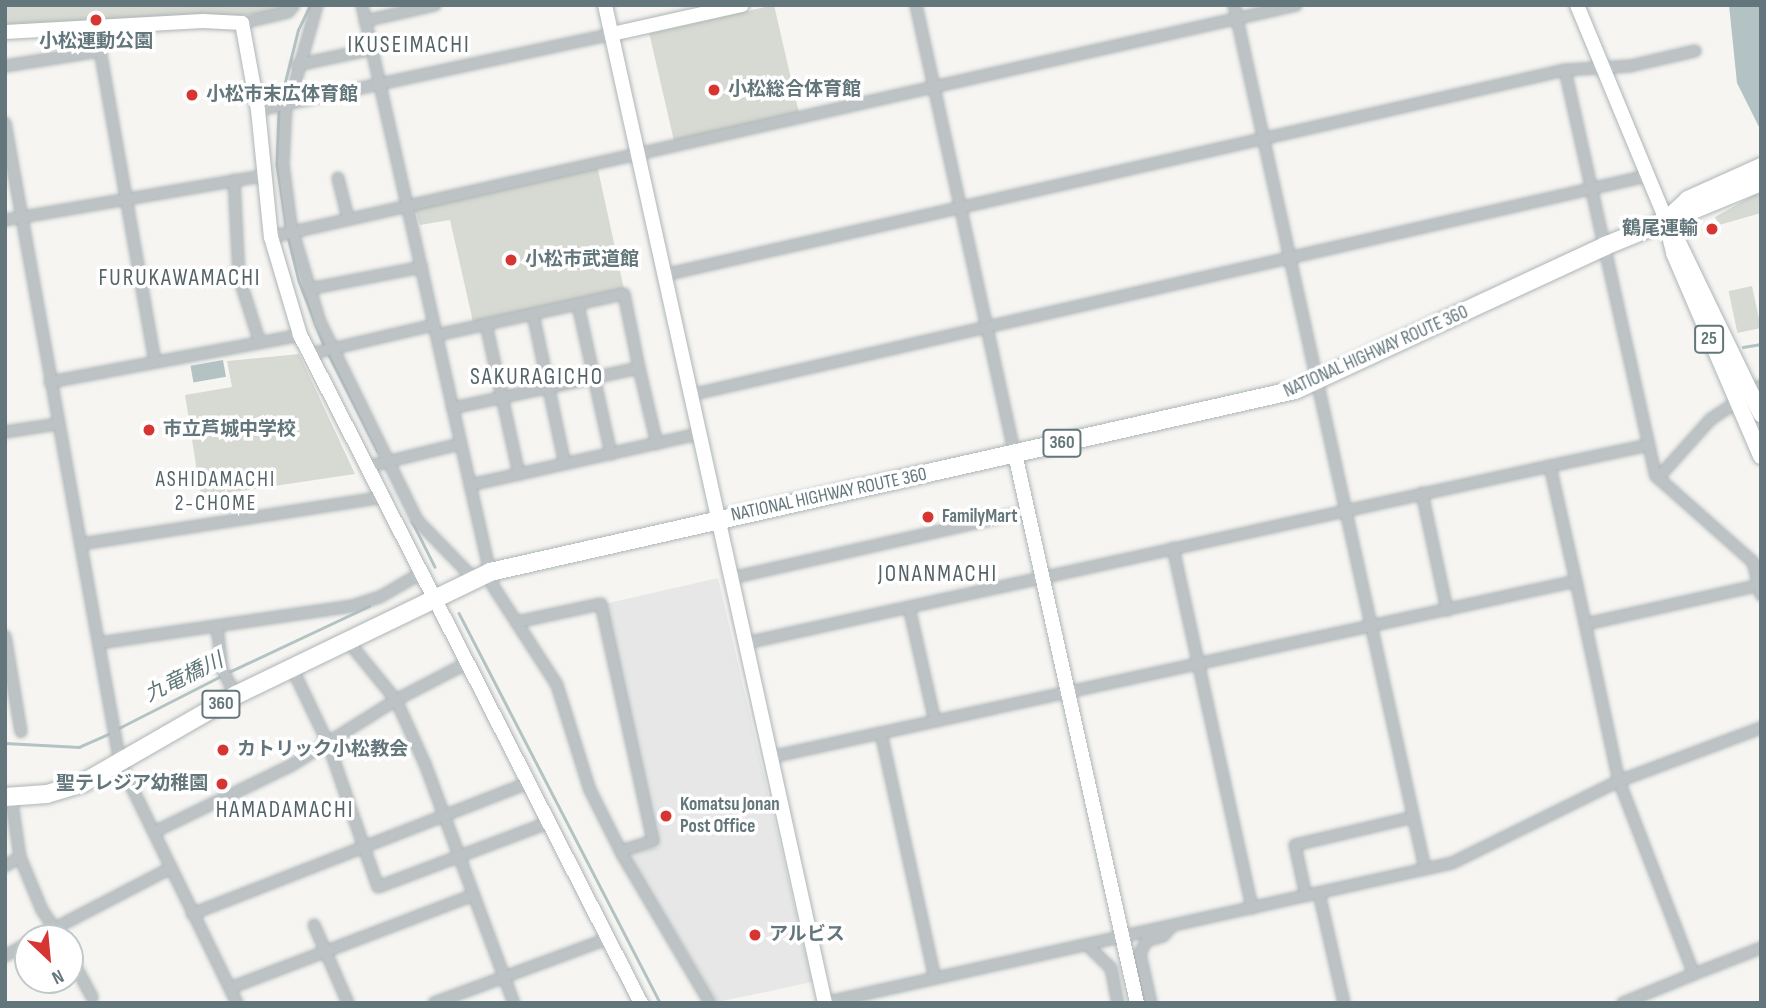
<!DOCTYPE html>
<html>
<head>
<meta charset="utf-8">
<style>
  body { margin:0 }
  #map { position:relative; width:1766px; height:1008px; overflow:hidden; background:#f6f5f2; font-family:"Sofia Sans Condensed","Noto Sans JP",sans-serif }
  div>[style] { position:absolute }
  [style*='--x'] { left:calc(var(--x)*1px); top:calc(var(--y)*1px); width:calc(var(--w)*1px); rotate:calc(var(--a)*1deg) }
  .built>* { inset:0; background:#e6e7e6 }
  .green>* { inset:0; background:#d7dad2; transform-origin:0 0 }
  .water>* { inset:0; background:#b3c3c4; transform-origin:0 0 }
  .stream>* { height:2.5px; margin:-1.25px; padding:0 1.25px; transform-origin:1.25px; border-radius:1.25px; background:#b3c3c4 }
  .roads { filter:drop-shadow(0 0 2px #adb5b7) drop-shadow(0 0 2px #adb5b7) }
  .street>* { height:10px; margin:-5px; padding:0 5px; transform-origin:5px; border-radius:5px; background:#bdc2c4 }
  .secondary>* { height:14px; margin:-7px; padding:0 7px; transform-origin:7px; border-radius:7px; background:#fff }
  .primary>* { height:16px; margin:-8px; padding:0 8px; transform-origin:8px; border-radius:8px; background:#fff }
  .highway>* { height:18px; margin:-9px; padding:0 9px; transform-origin:9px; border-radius:9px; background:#fff }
  .dots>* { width:19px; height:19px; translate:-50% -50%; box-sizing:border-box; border:4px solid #fff; border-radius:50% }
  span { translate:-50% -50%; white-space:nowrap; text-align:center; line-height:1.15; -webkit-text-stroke:7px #fff; paint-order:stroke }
  .shield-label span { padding:2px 5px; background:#fff; border:2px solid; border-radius:5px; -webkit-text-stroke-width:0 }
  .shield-label { font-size:18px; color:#63767b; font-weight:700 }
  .poi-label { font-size:19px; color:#63767b; font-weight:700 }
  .left { translate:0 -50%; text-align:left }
  .right { translate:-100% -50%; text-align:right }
  .street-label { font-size:19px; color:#63767b }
  .neighbourhood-label { font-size:21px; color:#546367; letter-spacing:2px }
  .water-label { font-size:21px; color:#5e7677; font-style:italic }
  .quarter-label { font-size:23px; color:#546367; letter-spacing:2px }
  .frame { position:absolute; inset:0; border:7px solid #63767b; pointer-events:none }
  .north { position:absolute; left:14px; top:924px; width:70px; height:70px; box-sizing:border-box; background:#fff; border:2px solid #c1c8ca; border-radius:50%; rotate:154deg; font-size:19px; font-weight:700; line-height:28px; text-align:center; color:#63767b }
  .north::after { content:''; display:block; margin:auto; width:24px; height:32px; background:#d63532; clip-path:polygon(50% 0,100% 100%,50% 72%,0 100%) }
</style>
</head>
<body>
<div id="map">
  <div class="built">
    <i style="clip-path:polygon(718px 578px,812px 982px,718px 1002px,630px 859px,633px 852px,659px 847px,604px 604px)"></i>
  </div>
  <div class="green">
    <i style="clip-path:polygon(5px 5px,285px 5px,275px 13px,5px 32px)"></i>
    <i style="left:774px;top:5px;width:111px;height:128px;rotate:77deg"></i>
    <i style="clip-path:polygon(597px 165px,624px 289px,473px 322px,450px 220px,420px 225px,415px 207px)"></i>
    <i style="clip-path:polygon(1761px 191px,1761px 213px,1719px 225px,1715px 217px)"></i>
    <i style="left:1752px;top:286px;width:43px;height:24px;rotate:78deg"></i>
    <i style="clip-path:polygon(299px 354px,355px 474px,201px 497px,185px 395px,232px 387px,227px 361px)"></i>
  </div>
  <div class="water">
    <i style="clip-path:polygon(1729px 5px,1761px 5px,1761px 131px,1737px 83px)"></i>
    <i style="left:223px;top:360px;width:17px;height:33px;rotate:80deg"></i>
  </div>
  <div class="stream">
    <i style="--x:280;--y:102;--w:74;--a:-76"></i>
    <i style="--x:298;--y:30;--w:28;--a:-64"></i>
    <i style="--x:279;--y:111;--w:54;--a:92.1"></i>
    <i style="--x:277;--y:165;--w:64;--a:81"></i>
    <i style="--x:288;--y:236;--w:46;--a:76.3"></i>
    <i style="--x:299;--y:281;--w:69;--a:68.7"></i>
    <i style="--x:1743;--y:347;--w:18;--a:-9"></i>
    <i style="--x:329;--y:355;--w:108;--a:63"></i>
    <i style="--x:412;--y:521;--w:51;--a:63.4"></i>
    <i style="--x:459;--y:613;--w:439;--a:62.7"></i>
    <i style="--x:229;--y:672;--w:155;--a:-25.2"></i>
    <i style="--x:117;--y:729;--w:119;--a:-27"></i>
    <i style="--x:5;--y:743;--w:74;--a:3.1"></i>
    <i style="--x:79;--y:747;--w:35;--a:-24"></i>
  </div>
  <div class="roads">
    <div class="street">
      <i style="--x:362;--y:5;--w:596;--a:77.29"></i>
      <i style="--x:493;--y:586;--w:118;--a:57.1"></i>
      <i style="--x:557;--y:685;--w:110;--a:72.6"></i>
      <i style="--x:590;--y:790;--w:72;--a:63.4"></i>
      <i style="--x:622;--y:854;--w:173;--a:59.4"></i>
      <i style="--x:916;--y:5;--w:460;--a:77.6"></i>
      <i style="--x:1234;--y:5;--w:885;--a:77.53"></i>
      <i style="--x:365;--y:21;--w:72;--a:-12.9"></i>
      <i style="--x:242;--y:23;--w:47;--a:-13.4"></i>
      <i style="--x:288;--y:12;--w:9;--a:-49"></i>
      <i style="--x:96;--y:27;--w:340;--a:80"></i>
      <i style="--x:297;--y:65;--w:77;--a:-12"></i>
      <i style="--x:5;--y:66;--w:96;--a:-9"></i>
      <i style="--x:1565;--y:70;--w:416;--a:77.4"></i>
      <i style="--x:1656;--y:476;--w:130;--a:41.6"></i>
      <i style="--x:1753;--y:562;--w:34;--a:76"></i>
      <i style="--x:289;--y:104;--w:103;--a:-74.2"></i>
      <i style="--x:286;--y:105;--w:59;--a:92.9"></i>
      <i style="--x:283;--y:164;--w:63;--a:82.6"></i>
      <i style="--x:291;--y:226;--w:100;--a:73.2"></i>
      <i style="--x:320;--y:322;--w:220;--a:63.9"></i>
      <i style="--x:417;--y:520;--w:82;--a:46"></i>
      <i style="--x:258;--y:110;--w:362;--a:-12.1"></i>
      <i style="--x:5;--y:123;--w:650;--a:79.81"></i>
      <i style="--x:120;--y:763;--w:267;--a:64"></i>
      <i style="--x:338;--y:178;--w:41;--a:76"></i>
      <i style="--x:234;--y:180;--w:97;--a:87"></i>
      <i style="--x:239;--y:277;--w:69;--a:72.3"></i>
      <i style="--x:5;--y:220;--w:261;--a:-9.7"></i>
      <i style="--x:271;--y:237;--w:1051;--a:-12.75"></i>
      <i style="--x:664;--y:275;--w:924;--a:-12.82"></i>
      <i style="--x:1565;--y:70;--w:65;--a:-3.5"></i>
      <i style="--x:1630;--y:66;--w:67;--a:-13"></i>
      <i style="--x:309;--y:289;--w:115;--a:-11"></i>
      <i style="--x:578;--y:305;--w:153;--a:77.5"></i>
      <i style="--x:533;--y:314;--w:153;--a:78"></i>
      <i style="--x:486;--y:324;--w:154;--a:77.6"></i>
      <i style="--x:437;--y:335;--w:191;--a:-12.4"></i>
      <i style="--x:624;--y:294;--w:76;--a:78.5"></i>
      <i style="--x:639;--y:368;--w:191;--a:167.9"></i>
      <i style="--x:310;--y:354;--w:127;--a:-13.2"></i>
      <i style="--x:639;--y:368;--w:78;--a:76.7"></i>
      <i style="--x:50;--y:382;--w:254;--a:-10.6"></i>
      <i style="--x:690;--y:395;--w:982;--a:-12.89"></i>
      <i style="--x:5;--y:432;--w:54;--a:-8.6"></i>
      <i style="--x:370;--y:466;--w:93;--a:-13.7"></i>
      <i style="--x:1550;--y:466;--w:101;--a:-12"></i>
      <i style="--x:1658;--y:478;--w:79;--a:-48.1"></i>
      <i style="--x:1711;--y:419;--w:60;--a:-33.4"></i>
      <i style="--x:470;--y:485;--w:234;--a:-12.6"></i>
      <i style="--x:1422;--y:493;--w:120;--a:77.9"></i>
      <i style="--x:81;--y:544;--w:308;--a:-8.8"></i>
      <i style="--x:1173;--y:548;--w:369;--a:77.6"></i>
      <i style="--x:731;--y:578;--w:304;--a:-12.7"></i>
      <i style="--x:909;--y:607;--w:117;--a:77.2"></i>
      <i style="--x:517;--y:622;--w:86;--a:-12.1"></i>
      <i style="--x:601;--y:604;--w:243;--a:77.6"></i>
      <i style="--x:653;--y:841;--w:34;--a:163"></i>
      <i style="--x:1586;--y:624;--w:179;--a:-12.6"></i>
      <i style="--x:217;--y:626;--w:43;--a:83.4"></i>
      <i style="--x:222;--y:669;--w:30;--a:62"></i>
      <i style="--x:5;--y:636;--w:97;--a:80.5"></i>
      <i style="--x:347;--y:640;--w:77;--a:50.8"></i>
      <i style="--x:396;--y:700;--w:70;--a:65.6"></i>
      <i style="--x:425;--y:764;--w:255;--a:69.6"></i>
      <i style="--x:99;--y:643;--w:256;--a:-8.3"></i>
      <i style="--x:352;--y:606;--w:29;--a:-18"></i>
      <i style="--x:380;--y:597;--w:50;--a:-30.2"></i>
      <i style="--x:746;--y:643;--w:823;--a:-12.42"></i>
      <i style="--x:1550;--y:466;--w:118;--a:77.3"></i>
      <i style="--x:292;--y:668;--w:83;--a:64.4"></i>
      <i style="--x:328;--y:743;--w:152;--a:70.9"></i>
      <i style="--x:378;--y:887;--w:184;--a:-20.7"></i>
      <i style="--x:881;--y:733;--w:251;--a:77.6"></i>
      <i style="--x:771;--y:757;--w:824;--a:-12.33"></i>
      <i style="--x:1576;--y:581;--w:205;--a:77.9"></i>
      <i style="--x:1619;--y:781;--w:207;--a:68.8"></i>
      <i style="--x:1694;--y:974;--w:77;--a:157.8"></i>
      <i style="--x:11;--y:797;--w:61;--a:81.5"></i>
      <i style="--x:20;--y:857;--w:57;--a:67.5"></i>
      <i style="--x:42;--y:910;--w:34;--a:56"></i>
      <i style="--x:154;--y:832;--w:153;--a:-25.9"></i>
      <i style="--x:292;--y:765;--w:123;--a:-32"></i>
      <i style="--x:396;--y:700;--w:80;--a:-27.5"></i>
      <i style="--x:5;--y:866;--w:17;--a:-31"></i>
      <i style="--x:1319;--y:893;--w:113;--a:77.2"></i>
      <i style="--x:1306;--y:896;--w:52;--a:-102.2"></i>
      <i style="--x:1295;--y:845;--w:121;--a:-13.3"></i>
      <i style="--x:192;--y:914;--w:363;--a:-21.3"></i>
      <i style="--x:314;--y:925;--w:85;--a:66.4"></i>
      <i style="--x:36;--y:938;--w:152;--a:-27.4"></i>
      <i style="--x:1087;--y:945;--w:33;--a:44"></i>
      <i style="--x:1111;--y:968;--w:36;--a:79"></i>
      <i style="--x:5;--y:956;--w:26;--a:-29"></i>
      <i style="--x:70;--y:956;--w:47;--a:61.8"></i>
      <i style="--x:1694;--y:974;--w:72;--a:-21.2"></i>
      <i style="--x:230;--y:988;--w:260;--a:-20.9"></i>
      <i style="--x:434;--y:1003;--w:184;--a:-20.3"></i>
      <i style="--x:824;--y:1003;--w:643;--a:-12.57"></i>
      <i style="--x:1452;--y:863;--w:186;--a:-26.2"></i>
      <i style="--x:1619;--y:781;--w:152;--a:-20.5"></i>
      <i style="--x:1151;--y:1003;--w:50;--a:-102.7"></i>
      <i style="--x:1140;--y:954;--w:14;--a:-65"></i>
      <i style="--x:1146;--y:941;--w:18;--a:-16"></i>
      <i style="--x:1163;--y:936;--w:12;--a:-48"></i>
    </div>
    <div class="secondary">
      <i style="--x:605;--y:5;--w:1022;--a:77.57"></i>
      <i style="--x:1577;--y:5;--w:233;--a:67.5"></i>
      <i style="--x:5;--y:32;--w:198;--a:-3.2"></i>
      <i style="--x:203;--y:21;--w:39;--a:3"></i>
      <i style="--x:242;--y:23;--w:88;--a:79.6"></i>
      <i style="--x:258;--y:110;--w:128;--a:84.2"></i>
      <i style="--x:271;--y:237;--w:102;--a:73.5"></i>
      <i style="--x:300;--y:335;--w:750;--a:62.96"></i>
      <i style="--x:612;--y:34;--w:133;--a:-12.6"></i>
      <i style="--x:1015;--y:454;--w:562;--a:77.47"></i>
    </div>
    <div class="primary">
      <i style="--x:1666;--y:220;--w:34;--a:76"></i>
      <i style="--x:1674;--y:253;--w:221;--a:66.8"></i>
      <i style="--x:1671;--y:228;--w:207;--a:64.2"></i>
    </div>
    <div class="highway">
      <i style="--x:1669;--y:218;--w:26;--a:-43"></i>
      <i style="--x:1688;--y:200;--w:80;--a:-24.3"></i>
      <i style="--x:5;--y:797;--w:42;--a:-4.1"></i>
      <i style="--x:47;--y:794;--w:38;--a:-17"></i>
      <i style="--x:83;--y:783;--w:177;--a:-29.9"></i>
      <i style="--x:236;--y:695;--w:282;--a:-25.8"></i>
      <i style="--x:490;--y:572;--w:825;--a:-12.74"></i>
      <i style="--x:1295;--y:390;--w:342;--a:-24.9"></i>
      <i style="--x:1605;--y:246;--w:169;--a:-22.3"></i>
    </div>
  </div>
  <div class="dots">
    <i style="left:96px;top:20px;background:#d63532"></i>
    <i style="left:714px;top:90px;background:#d63532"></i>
    <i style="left:192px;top:95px;background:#d63532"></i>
    <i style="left:1712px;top:229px;background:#d63532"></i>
    <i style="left:511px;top:260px;background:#d63532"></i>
    <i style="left:149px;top:430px;background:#d63532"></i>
    <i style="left:928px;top:517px;background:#d63532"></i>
    <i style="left:223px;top:750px;background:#d63532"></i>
    <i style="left:222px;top:784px;background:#d63532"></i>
    <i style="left:666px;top:816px;background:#d63532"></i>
    <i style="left:755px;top:935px;background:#d63532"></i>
  </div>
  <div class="shield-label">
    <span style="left:1709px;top:339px">25</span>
    <span style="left:1062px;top:443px">360</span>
    <span style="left:221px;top:704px">360</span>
  </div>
  <div class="poi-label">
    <span style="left:96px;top:42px">小松運動公園</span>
    <span class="left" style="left:728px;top:90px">小松総合体育館</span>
    <span class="left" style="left:206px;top:95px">小松市末広体育館</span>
    <span class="right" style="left:1698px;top:229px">鶴尾運輸</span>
    <span class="left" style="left:525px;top:260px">小松市武道館</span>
    <span class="left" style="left:163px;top:430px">市立芦城中学校</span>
    <span class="left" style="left:942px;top:517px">FamilyMart</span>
    <span class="left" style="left:237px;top:750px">カトリック小松教会</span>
    <span class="right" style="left:208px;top:784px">聖テレジア幼稚園</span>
    <span class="left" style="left:680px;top:816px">Komatsu Jonan<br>Post Office</span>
    <span class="left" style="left:769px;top:935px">アルビス</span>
  </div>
  <div class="street-label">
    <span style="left:1376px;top:352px;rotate:-24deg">NATIONAL HIGHWAY ROUTE 360</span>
    <span style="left:829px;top:495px;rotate:-12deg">NATIONAL HIGHWAY ROUTE 360</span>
  </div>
  <div class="neighbourhood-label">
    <span style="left:216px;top:492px">ASHIDAMACHI<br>2-CHOME</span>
  </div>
  <div class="water-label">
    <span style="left:184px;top:678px;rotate:-26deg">九竜橋川</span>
  </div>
  <div class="quarter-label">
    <span style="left:409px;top:45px">IKUSEIMACHI</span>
    <span style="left:180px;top:278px">FURUKAWAMACHI</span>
    <span style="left:537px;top:377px">SAKURAGICHO</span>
    <span style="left:938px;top:574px">JONANMACHI</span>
    <span style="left:285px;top:810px">HAMADAMACHI</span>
  </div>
  <div class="frame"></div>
  <div class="north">N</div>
</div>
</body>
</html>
